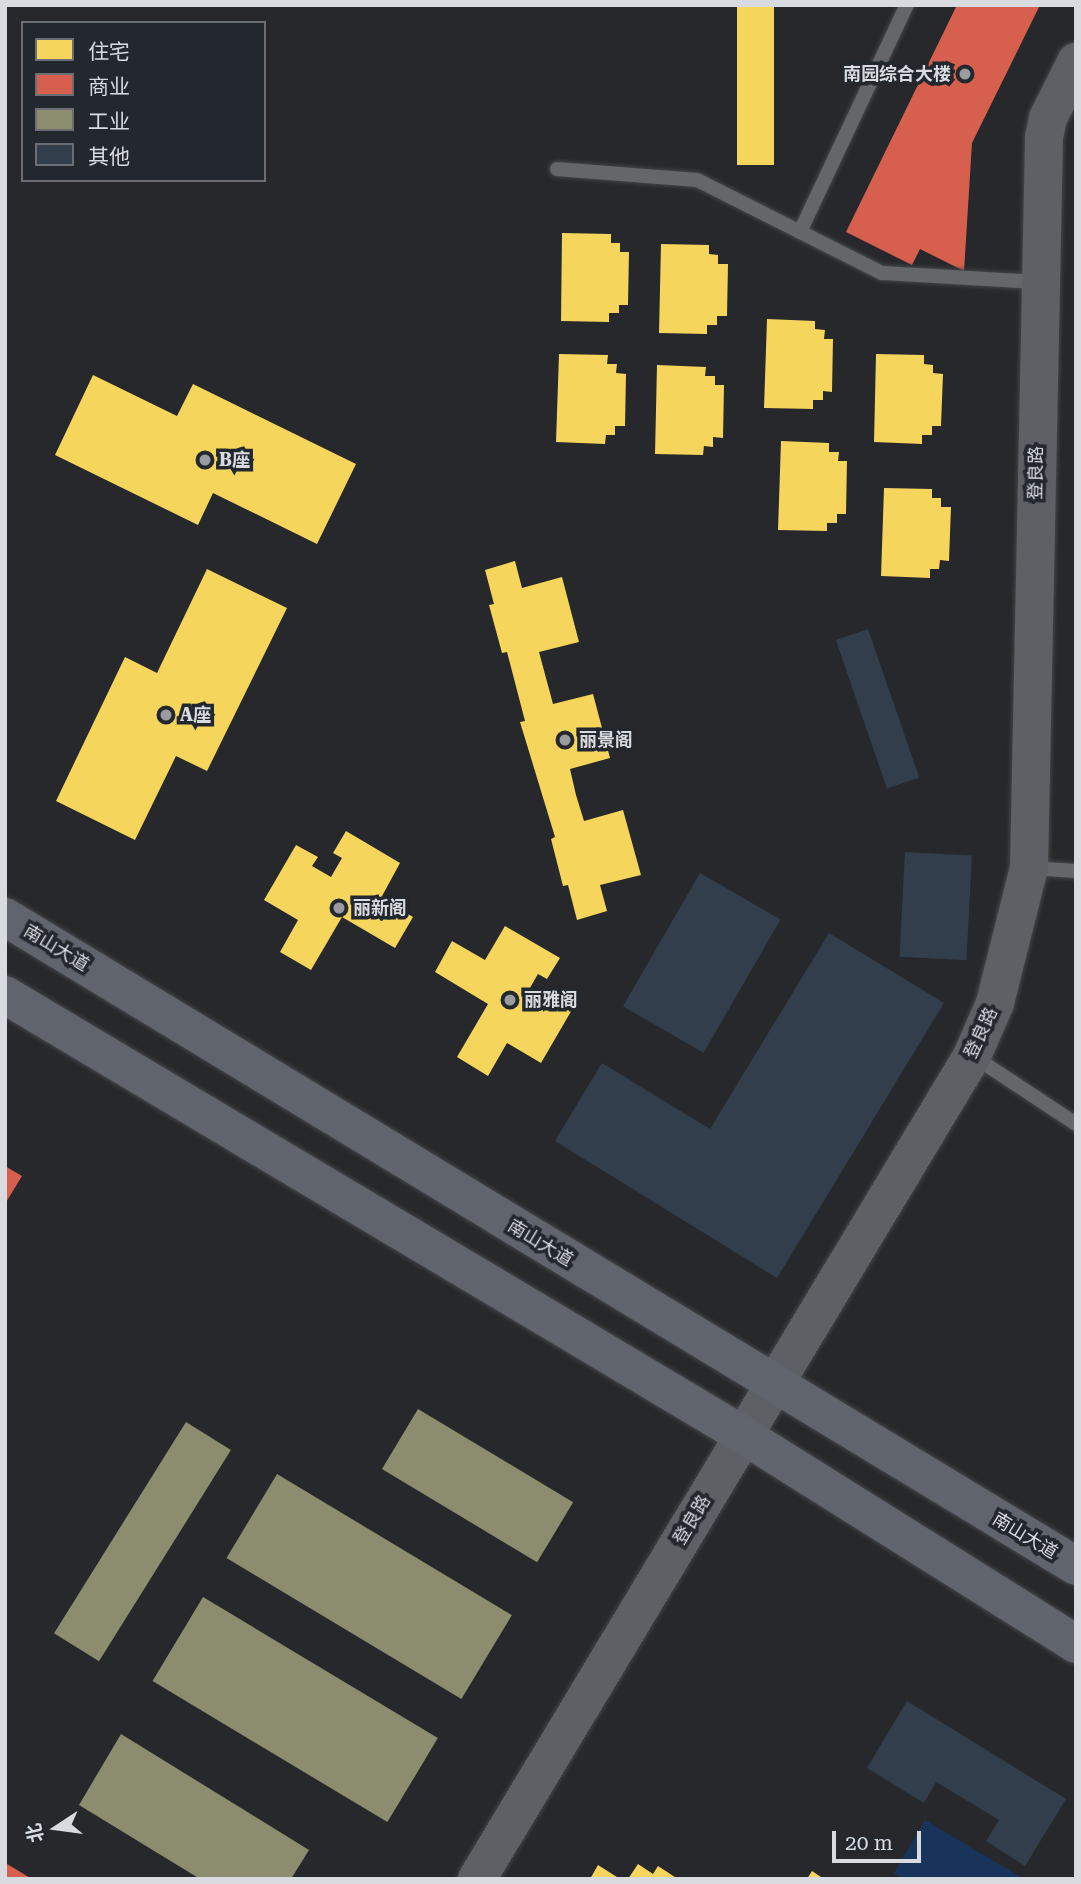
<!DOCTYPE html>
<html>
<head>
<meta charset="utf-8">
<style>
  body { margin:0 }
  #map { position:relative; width:1081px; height:1884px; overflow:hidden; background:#26282b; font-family:"Roboto Serif","Noto Sans SC",serif }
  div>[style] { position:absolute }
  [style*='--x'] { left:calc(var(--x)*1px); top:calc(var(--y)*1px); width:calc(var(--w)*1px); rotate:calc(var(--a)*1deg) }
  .green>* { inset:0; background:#18345b }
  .homes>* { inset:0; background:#f6d55c; transform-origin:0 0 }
  .shops>* { inset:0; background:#d6604d }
  .industry>* { inset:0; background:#8c8c6e; transform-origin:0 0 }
  .building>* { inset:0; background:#333e4c; transform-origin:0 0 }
  .roads { filter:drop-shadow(0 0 2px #434548) drop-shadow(0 0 2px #434548) }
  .lane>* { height:14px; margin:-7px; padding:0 7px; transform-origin:7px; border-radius:7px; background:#646669 }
  .secondary>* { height:38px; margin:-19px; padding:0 19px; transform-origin:19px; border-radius:19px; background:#5d6166 }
  .primary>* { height:38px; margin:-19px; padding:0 19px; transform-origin:19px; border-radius:19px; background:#60646c }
  .dots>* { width:19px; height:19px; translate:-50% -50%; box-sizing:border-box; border:4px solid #23272e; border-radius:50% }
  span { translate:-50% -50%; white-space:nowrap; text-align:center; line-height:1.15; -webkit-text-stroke:7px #23272e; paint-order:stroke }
  .poi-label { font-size:18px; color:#d8dbdf; font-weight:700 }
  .right { translate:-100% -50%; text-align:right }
  .left { translate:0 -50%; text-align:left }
  .street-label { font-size:18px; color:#d8dbdf }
  .frame { position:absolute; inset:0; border:7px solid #d8dbdf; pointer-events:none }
  .legend { position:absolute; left:21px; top:21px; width:245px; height:161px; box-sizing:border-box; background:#23272e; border:2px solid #6b6f75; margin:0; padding:9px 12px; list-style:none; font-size:21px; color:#d8dbdf }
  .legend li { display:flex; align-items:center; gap:14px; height:35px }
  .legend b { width:35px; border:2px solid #6b6f75 }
  .north { position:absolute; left:21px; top:1793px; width:70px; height:70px; -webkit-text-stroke:5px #23272e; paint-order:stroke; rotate:257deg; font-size:19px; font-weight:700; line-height:28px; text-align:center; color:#d8dbdf }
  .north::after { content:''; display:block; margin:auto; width:24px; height:32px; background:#d8dbdf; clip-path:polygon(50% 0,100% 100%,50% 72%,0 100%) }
  .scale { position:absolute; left:832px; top:1831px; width:89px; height:32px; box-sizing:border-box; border:4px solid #d8dbdf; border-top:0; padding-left:9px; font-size:21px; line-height:24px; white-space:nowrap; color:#d8dbdf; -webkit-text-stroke:5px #23272e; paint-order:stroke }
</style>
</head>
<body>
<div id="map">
  <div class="green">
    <i style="clip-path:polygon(925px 1820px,1024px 1879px,903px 1879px,894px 1873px)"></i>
  </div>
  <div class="homes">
    <i style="left:737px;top:5px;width:37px;height:160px"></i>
    <i style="clip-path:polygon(562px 233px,611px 234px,611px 243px,620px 243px,620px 252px,629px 252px,628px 305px,619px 305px,619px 313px,609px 313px,609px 322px,561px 321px)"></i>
    <i style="clip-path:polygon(661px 244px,709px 245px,709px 254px,718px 255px,718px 264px,728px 264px,727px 316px,717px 316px,717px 325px,707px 325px,707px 334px,659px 333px)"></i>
    <i style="clip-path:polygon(767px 319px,815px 321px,815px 329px,825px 330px,824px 339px,833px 339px,832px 392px,823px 391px,823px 400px,813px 400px,813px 409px,764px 408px)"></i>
    <i style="clip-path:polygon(559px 354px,608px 355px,607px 364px,617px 364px,616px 373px,626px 374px,625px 426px,615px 426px,615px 435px,606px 435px,605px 444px,556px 442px)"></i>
    <i style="clip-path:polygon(876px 354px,924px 355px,924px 364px,933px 365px,933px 373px,943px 374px,941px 426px,932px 426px,932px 435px,922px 435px,922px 444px,874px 442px)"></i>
    <i style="clip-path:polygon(657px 365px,706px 367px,705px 376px,715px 376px,715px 385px,724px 385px,723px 438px,713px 437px,713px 447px,704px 446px,703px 455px,655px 454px)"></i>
    <i style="clip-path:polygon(93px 375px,177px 416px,193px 384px,356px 464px,317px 544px,213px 493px,198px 525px,55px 455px)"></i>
    <i style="clip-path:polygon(781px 441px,829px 443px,829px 452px,839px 452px,838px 461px,847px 461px,846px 514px,837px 514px,837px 523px,827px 523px,827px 531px,778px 530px)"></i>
    <i style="clip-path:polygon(884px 488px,932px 489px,932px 498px,941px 498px,941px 507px,951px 507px,949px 561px,940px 560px,939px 569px,930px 569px,930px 578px,881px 576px)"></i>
    <i style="clip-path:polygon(515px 561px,522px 588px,562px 577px,579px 642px,539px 652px,553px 704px,593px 694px,610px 758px,570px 769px,576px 795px,584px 821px,623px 810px,641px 875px,600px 885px,607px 911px,577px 920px,568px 885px,563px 886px,551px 839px,555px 837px,520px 722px,525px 721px,507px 652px,502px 653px,489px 605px,494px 604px,485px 570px)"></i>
    <i style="clip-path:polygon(207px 569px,287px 608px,207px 771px,176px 756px,135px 840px,56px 801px,125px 657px,157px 673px)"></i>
    <i style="clip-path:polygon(346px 831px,400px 863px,381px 898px,413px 917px,395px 948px,342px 917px,311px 970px,280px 952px,298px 920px,264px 900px,296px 845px,318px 857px,312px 866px,331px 877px,342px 858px,333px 853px)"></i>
    <i style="clip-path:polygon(505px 926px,560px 958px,547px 979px,538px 974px,527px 993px,546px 1004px,551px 995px,573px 1008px,541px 1063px,507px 1043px,488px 1076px,457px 1057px,488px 1004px,435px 972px,452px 941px,485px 960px)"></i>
    <i style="clip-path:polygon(638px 1864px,653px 1874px,658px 1866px,678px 1879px,628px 1879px)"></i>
    <i style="clip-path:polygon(598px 1865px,620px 1879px,590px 1879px)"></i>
    <i style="clip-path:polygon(812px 1871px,824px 1879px,807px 1879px)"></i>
  </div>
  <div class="shops">
    <i style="clip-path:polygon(957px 5px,1040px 5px,972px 143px,964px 271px,920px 249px,912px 265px,846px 232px)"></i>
    <i style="clip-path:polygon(5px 1166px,22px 1176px,5px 1204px)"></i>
    <i style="clip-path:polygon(7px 1864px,32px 1879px,5px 1879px)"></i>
  </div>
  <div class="industry">
    <i style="left:418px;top:1409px;width:181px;height:70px;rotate:31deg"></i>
    <i style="left:186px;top:1422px;width:53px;height:249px;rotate:32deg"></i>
    <i style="left:277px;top:1474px;width:274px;height:98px;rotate:31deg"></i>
    <i style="left:203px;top:1597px;width:274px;height:98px;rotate:31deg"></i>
    <i style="clip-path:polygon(121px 1734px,309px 1850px,291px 1879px,200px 1879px,79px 1805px)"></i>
  </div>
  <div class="building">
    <i style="left:868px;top:629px;width:157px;height:34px;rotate:71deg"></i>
    <i style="left:905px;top:852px;width:67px;height:105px;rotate:3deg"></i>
    <i style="left:700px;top:873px;width:93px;height:154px;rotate:30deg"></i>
    <i style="clip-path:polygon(829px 933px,944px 1003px,777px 1278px,555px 1141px,602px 1063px,710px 1129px)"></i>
    <i style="clip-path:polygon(907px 1701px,1066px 1799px,1025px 1866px,986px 1841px,999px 1820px,936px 1782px,924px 1803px,867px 1768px)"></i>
  </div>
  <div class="roads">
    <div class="lane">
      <i style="--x:557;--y:169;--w:140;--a:4.5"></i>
      <i style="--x:697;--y:180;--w:207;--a:26.7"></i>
      <i style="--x:882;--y:273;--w:157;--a:3.3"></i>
      <i style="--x:800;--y:232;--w:251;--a:-64.8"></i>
      <i style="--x:1032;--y:868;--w:44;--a:3.9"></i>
      <i style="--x:973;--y:1056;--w:123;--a:33.4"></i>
    </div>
    <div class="secondary">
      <i style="--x:477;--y:1879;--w:960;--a:-58.97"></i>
      <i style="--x:972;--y:1056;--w:58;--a:-66.5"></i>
      <i style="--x:995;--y:1003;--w:139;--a:-75.9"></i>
      <i style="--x:1029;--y:868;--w:731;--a:-88.82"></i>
      <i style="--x:1044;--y:137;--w:19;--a:-78"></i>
      <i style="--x:1048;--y:118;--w:63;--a:-63.4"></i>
    </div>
    <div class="primary">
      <i style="--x:5;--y:917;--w:1252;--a:31.21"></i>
      <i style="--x:5;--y:995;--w:859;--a:30.8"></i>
      <i style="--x:743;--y:1435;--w:393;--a:32.1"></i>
    </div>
  </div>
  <div class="dots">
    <i style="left:965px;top:74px;background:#9a9ca0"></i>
    <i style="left:205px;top:460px;background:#9a9ca0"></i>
    <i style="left:166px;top:715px;background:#9a9ca0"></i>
    <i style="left:565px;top:740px;background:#9a9ca0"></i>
    <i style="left:339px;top:908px;background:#9a9ca0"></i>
    <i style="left:510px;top:1000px;background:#9a9ca0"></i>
  </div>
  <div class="poi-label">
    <span class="right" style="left:951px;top:74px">南园综合大楼</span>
    <span class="left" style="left:219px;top:460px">B座</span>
    <span class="left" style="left:180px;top:715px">A座</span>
    <span class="left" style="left:579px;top:740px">丽景阁</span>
    <span class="left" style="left:353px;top:908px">丽新阁</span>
    <span class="left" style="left:524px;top:1000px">丽雅阁</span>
  </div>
  <div class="street-label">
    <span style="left:1036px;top:473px;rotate:-89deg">登良路</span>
    <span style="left:56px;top:948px;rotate:31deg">南山大道</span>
    <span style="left:981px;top:1033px;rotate:-65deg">登良路</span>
    <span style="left:540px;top:1243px;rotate:31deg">南山大道</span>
    <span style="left:692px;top:1520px;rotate:-59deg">登良路</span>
    <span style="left:1025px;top:1536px;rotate:31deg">南山大道</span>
  </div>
  <div class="frame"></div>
  <ul class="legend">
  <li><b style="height:19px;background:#f6d55c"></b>住宅</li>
  <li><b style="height:19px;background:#d6604d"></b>商业</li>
  <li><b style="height:19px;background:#8c8c6e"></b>工业</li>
  <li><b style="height:19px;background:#333e4c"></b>其他</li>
  </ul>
  <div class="north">北</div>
  <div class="scale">20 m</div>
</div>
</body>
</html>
